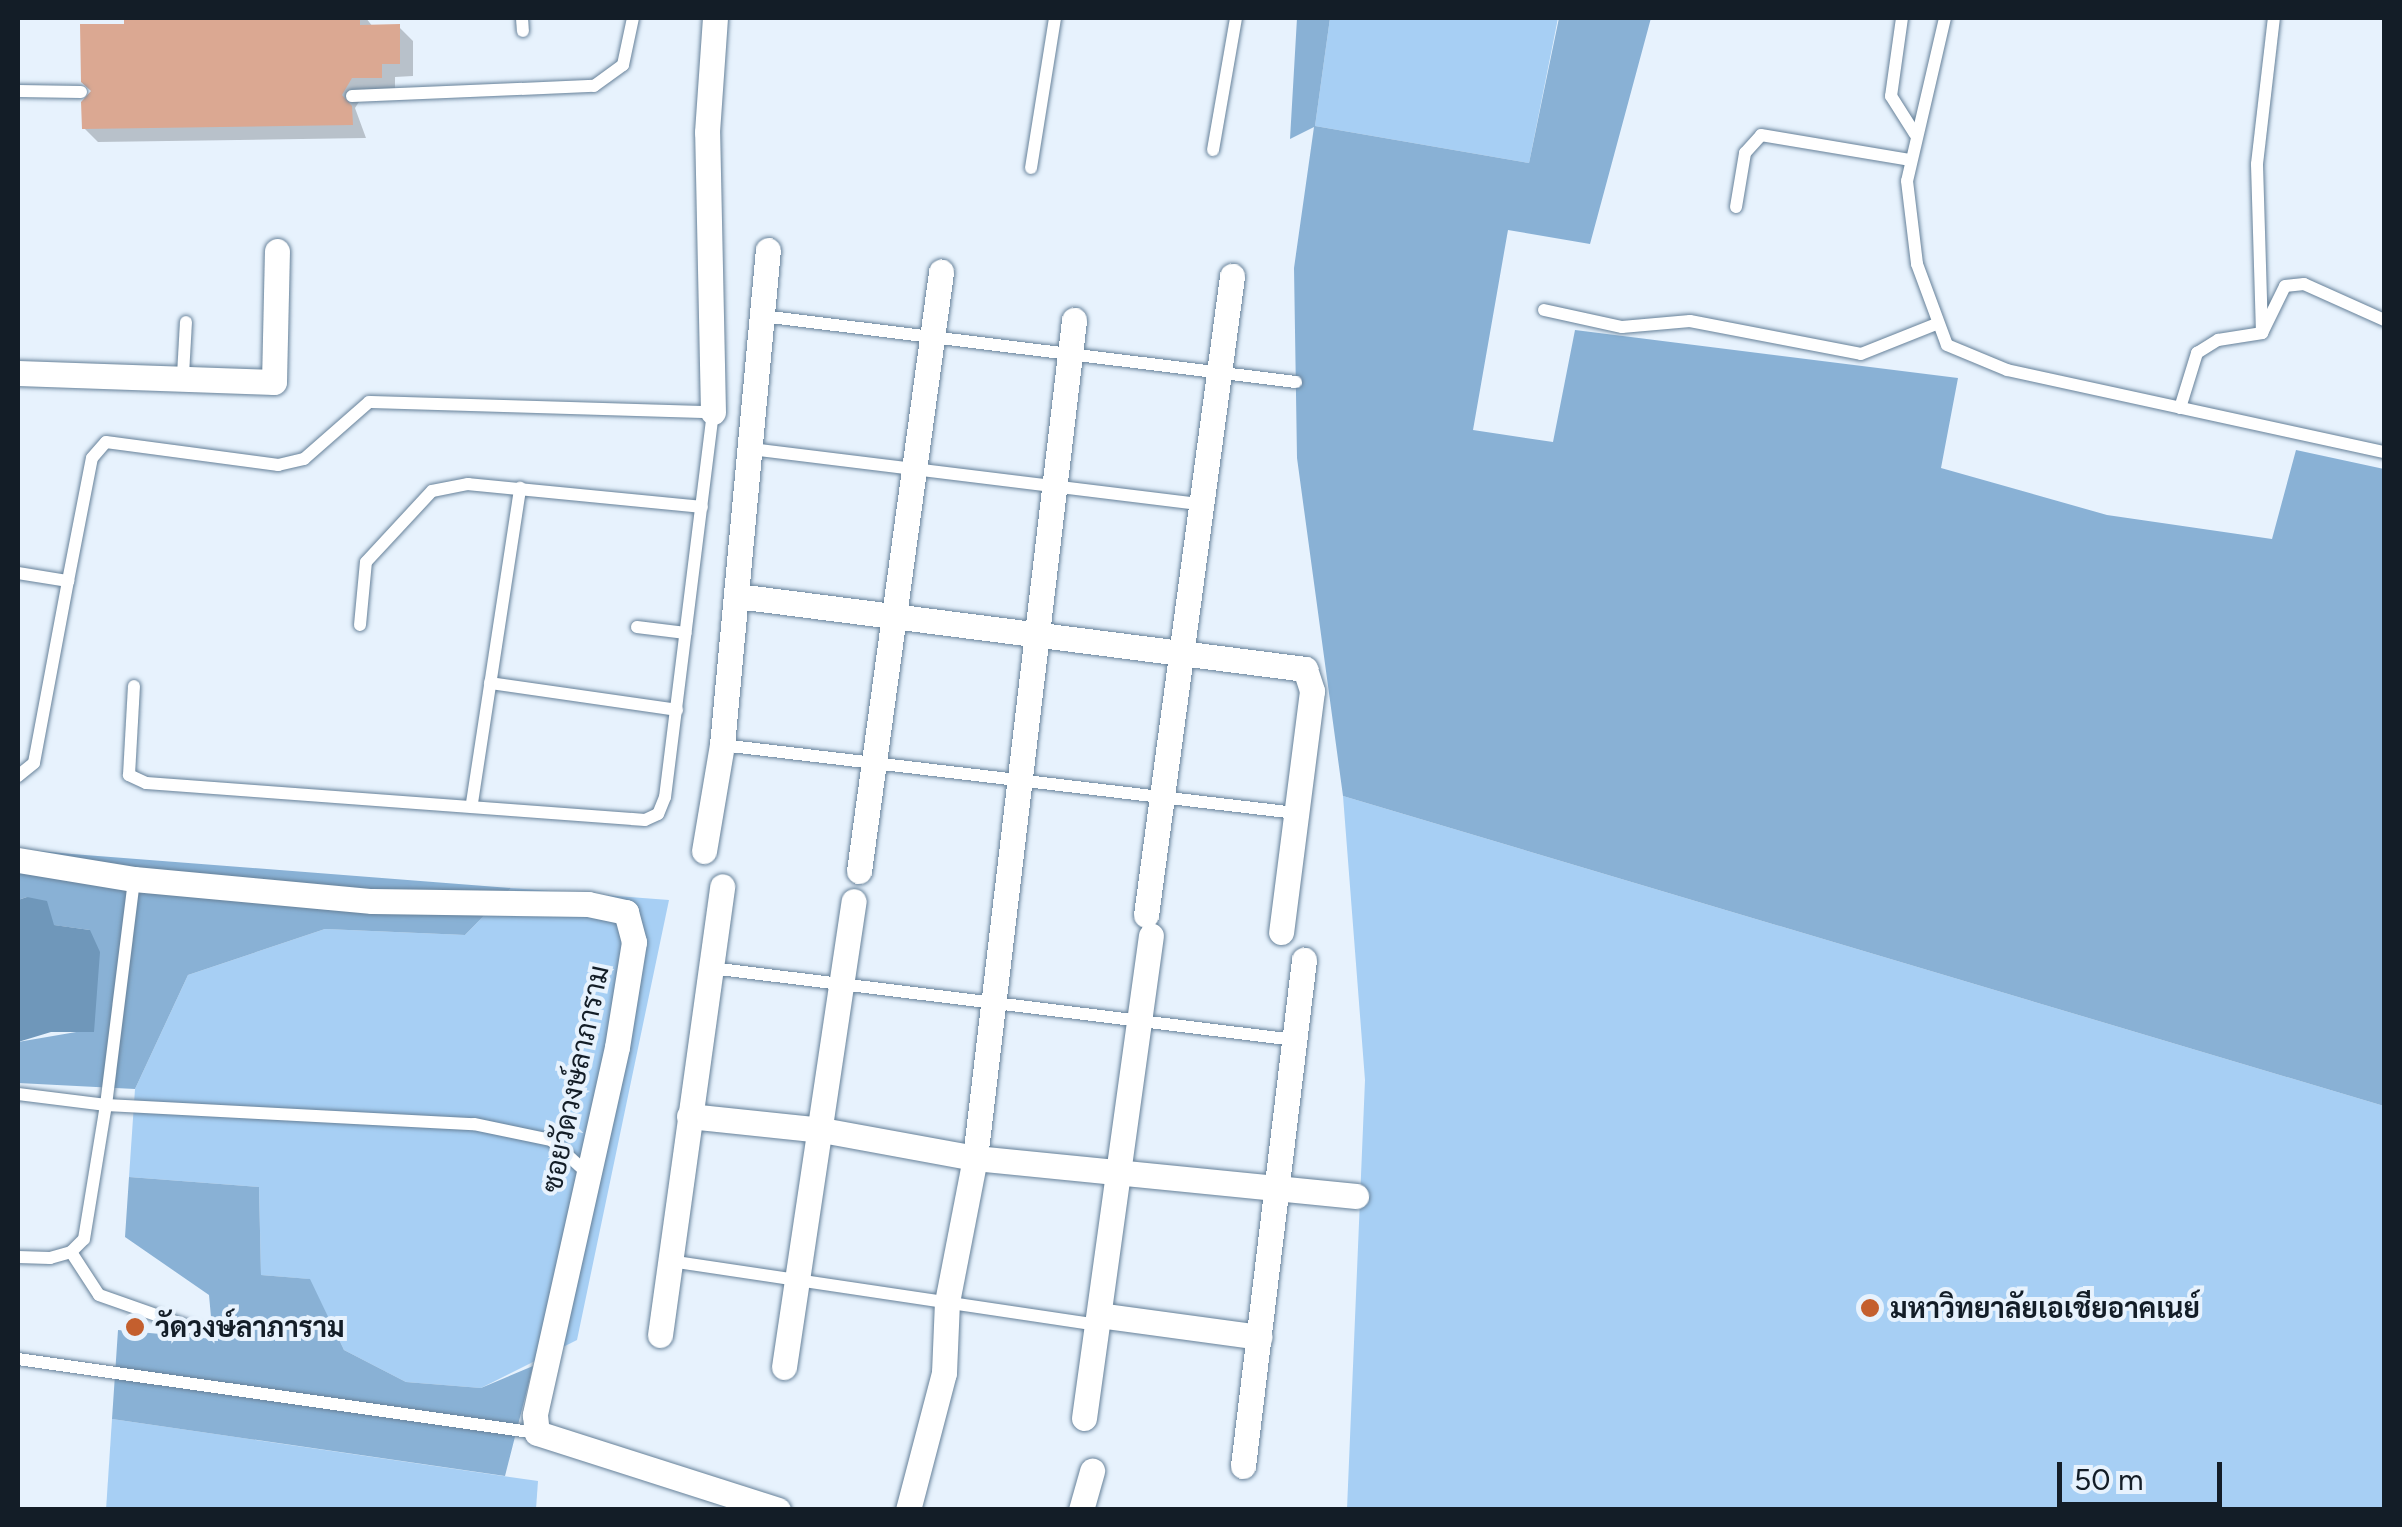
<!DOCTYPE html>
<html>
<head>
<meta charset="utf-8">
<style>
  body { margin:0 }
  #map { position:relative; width:2402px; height:1527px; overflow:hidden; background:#e7f2fd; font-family:Figtree,Sarabun,sans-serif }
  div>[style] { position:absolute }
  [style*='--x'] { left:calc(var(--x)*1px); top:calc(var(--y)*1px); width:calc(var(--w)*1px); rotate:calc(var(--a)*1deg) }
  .green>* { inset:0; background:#a7cff4 }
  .forest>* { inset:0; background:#89b1d5 }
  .water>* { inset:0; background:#6f97ba }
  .shadow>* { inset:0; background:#0003 }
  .building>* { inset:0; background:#dba892 }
  .roads { filter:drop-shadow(0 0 2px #668199) drop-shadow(0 0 2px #668199) }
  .service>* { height:12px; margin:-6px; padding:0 6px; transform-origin:6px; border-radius:6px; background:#fff }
  .minor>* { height:25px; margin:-12.5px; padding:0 12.5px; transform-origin:12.5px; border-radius:12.5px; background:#fff }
  .dots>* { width:28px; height:28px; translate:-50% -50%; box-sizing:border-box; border:5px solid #e7f2fd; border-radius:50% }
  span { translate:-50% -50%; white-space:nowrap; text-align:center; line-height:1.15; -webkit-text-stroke:8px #e7f2fd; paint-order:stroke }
  .street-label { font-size:28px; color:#131d27 }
  .poi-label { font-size:28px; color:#131d27; font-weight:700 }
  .left { translate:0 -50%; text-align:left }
  .frame { position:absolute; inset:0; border:20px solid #131d27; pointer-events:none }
  .scale { position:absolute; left:2057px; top:1462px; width:165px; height:45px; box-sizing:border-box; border:5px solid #131d27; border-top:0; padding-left:12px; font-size:30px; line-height:35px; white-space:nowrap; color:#131d27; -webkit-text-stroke:8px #e7f2fd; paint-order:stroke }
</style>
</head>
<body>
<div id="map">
  <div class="green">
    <i style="clip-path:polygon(1330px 18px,1558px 18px,1529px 163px,1315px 126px)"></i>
    <i style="clip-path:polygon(1343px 796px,2384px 1106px,2384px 1509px,1347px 1509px,1365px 1080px)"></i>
    <i style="clip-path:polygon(511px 888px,669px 900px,577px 1340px,481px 1388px,406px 1382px,344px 1350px,309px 1279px,261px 1275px,259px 1187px,129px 1177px,135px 1089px,188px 975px,325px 929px,465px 935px)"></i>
    <i style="clip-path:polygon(112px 1419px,538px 1481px,536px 1509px,106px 1510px)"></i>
  </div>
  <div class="forest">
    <i style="clip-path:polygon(1297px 18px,1330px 18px,1315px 126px,1529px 163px,1559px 18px,1651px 18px,1590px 244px,1508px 230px,1473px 430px,1553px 442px,1575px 330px,1958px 378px,1941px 468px,2107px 515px,2272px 539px,2296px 450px,2384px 469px,2384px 1106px,1343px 796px,1297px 458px,1294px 268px,1314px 127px,1290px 139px)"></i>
    <i style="clip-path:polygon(18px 849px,72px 854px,511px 888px,465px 935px,325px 929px,188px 975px,135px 1089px,18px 1083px,18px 1042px,82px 1031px,90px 930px,53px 925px,27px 897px,18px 900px)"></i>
    <i style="clip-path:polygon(129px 1177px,259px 1187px,261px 1275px,310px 1279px,344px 1350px,406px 1382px,481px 1388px,533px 1366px,505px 1476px,112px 1419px,118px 1330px,213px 1339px,209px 1295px,125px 1237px)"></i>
  </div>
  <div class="water">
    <i style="clip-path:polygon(27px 897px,47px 901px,54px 925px,90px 930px,100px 952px,94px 1032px,51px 1032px,18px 1042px,18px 900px)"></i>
  </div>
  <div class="shadow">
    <i style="clip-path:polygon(127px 18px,366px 18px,373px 27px,399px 27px,413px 41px,413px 76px,395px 77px,395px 91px,366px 91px,355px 108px,366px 138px,98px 142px,84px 128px)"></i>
  </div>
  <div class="building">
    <i style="clip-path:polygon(124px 18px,360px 18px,360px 25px,400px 24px,400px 64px,382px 64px,382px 78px,352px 78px,342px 95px,352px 106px,353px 125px,82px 129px,81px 102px,91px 91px,81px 82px,80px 24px,124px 24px)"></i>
  </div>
  <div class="roads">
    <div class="service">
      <i style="--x:522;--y:18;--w:13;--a:86"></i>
      <i style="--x:1902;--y:18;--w:79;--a:98"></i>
      <i style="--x:1891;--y:96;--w:45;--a:57.7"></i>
      <i style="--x:1945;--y:18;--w:167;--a:103.1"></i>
      <i style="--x:1907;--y:181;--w:84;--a:83.1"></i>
      <i style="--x:1917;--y:264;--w:86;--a:69.7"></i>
      <i style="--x:1947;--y:345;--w:65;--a:22.6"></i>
      <i style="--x:2007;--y:370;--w:386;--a:12.3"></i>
      <i style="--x:18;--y:91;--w:63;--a:0.9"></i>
      <i style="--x:352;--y:96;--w:242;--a:-2.4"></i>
      <i style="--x:594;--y:86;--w:36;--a:-36"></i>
      <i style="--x:623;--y:65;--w:48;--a:-78"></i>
      <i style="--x:1213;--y:150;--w:134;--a:-80.1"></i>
      <i style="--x:1031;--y:168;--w:152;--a:-80.9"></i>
      <i style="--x:1736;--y:207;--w:55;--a:-80.5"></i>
      <i style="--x:1745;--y:153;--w:24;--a:-48"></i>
      <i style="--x:1761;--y:135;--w:152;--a:9.5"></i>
      <i style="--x:1544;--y:310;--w:80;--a:12.3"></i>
      <i style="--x:1622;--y:327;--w:68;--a:-5"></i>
      <i style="--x:1690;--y:321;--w:174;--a:10.9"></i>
      <i style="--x:1861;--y:354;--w:79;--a:-21.7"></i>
      <i style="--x:762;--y:316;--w:538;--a:7.05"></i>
      <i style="--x:2262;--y:333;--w:169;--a:-91.7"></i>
      <i style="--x:2257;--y:164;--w:147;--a:-83.4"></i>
      <i style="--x:183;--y:375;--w:53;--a:-86.8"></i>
      <i style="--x:2180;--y:408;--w:58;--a:-72.8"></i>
      <i style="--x:2197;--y:353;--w:25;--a:-32"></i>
      <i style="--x:2218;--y:340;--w:45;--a:-9"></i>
      <i style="--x:2262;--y:333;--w:52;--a:-63.9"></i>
      <i style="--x:2285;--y:286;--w:19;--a:-6"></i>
      <i style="--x:2304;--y:284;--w:88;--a:24.2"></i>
      <i style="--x:751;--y:449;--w:451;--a:7"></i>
      <i style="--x:18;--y:573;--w:51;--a:9.1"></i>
      <i style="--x:68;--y:581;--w:185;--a:100.6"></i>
      <i style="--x:34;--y:763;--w:21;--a:141"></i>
      <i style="--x:68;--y:581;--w:125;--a:-79"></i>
      <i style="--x:92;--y:458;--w:21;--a:-49"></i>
      <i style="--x:106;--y:442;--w:174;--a:7.6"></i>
      <i style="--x:278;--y:465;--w:27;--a:-13"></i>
      <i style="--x:304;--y:459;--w:86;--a:-41.2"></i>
      <i style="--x:369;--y:402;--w:344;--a:1.7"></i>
      <i style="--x:713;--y:412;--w:388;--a:97.1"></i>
      <i style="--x:665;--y:797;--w:18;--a:112"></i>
      <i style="--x:658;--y:814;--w:14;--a:155"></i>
      <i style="--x:645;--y:820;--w:500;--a:-175.76"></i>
      <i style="--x:146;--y:783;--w:19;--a:-155"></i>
      <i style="--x:129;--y:775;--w:89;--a:-86.8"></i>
      <i style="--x:360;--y:625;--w:63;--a:-84.6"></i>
      <i style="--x:366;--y:562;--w:97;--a:-47.1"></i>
      <i style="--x:432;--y:491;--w:37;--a:-11"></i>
      <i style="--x:468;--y:484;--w:235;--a:5.6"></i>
      <i style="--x:637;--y:627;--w:49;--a:7"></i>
      <i style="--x:490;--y:683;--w:189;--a:8.2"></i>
      <i style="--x:722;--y:745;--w:578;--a:6.76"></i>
      <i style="--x:472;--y:803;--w:319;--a:-81.3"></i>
      <i style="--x:711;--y:968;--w:588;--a:7.03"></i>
      <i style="--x:18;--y:1094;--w:89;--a:7.1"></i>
      <i style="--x:106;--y:1105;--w:228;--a:-82.9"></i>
      <i style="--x:71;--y:1252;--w:51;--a:56.9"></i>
      <i style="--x:99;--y:1295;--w:103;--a:19.3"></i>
      <i style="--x:18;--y:1257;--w:32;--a:2"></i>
      <i style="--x:50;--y:1258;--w:22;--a:-16"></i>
      <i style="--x:71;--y:1252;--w:18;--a:-45"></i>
      <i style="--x:84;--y:1239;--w:136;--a:-80.7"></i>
      <i style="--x:106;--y:1105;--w:368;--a:3"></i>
      <i style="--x:474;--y:1124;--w:79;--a:11.7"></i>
      <i style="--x:551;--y:1140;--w:49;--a:42.5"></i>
      <i style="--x:670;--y:1261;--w:432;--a:8.5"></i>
      <i style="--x:18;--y:1359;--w:524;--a:8.11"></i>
    </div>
    <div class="minor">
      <i style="--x:18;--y:373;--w:256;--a:2"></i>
      <i style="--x:274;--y:382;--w:131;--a:-88.7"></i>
      <i style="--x:713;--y:412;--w:280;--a:-91.2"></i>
      <i style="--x:707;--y:132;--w:114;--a:-86"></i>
      <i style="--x:737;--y:596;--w:573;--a:7.32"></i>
      <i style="--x:1305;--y:669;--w:23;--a:72"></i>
      <i style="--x:1312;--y:691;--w:243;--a:97.3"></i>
      <i style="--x:704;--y:851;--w:108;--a:-80.4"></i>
      <i style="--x:722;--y:745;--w:497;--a:-84.7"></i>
      <i style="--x:18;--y:860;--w:118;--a:9.3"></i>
      <i style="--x:134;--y:879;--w:239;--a:5.3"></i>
      <i style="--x:372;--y:901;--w:216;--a:0.8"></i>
      <i style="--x:588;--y:904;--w:39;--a:12"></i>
      <i style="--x:626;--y:912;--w:31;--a:75"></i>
      <i style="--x:634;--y:942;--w:106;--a:99.2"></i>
      <i style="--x:617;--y:1047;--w:377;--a:102.6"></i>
      <i style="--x:535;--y:1415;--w:18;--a:84"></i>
      <i style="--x:537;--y:1433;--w:253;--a:17.7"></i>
      <i style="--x:859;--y:871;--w:605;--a:-82.2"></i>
      <i style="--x:1146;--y:915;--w:645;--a:-82.33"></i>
      <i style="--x:689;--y:1116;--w:134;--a:6"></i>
      <i style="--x:822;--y:1130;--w:156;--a:10.4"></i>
      <i style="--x:975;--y:1158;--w:383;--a:5.7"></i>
      <i style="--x:1099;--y:1315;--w:162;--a:7.8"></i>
      <i style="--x:660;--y:1335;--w:453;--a:-82.1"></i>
      <i style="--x:784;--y:1367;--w:471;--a:-81.5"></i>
      <i style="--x:1084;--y:1418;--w:487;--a:-82.1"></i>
      <i style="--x:1243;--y:1466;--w:510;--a:-83.13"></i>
      <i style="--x:908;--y:1510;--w:142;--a:-75.3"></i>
      <i style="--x:944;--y:1373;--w:71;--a:-87.6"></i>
      <i style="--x:947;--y:1302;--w:147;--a:-79"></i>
      <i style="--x:975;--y:1158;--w:844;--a:-83.26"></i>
      <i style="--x:1081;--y:1510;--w:41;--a:-74.2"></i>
    </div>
  </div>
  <div class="dots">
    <i style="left:1870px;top:1308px;background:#c45f2e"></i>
    <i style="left:135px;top:1327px;background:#c45f2e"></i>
  </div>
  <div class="street-label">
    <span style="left:575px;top:1079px;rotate:-78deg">ซอยวัดวงษ์ลาภาราม</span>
  </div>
  <div class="poi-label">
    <span class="left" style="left:1890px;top:1308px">มหาวิทยาลัยเอเชียอาคเนย์</span>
    <span class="left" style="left:155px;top:1327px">วัดวงษ์ลาภาราม</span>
  </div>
  <div class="frame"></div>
  <div class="scale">50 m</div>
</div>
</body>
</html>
